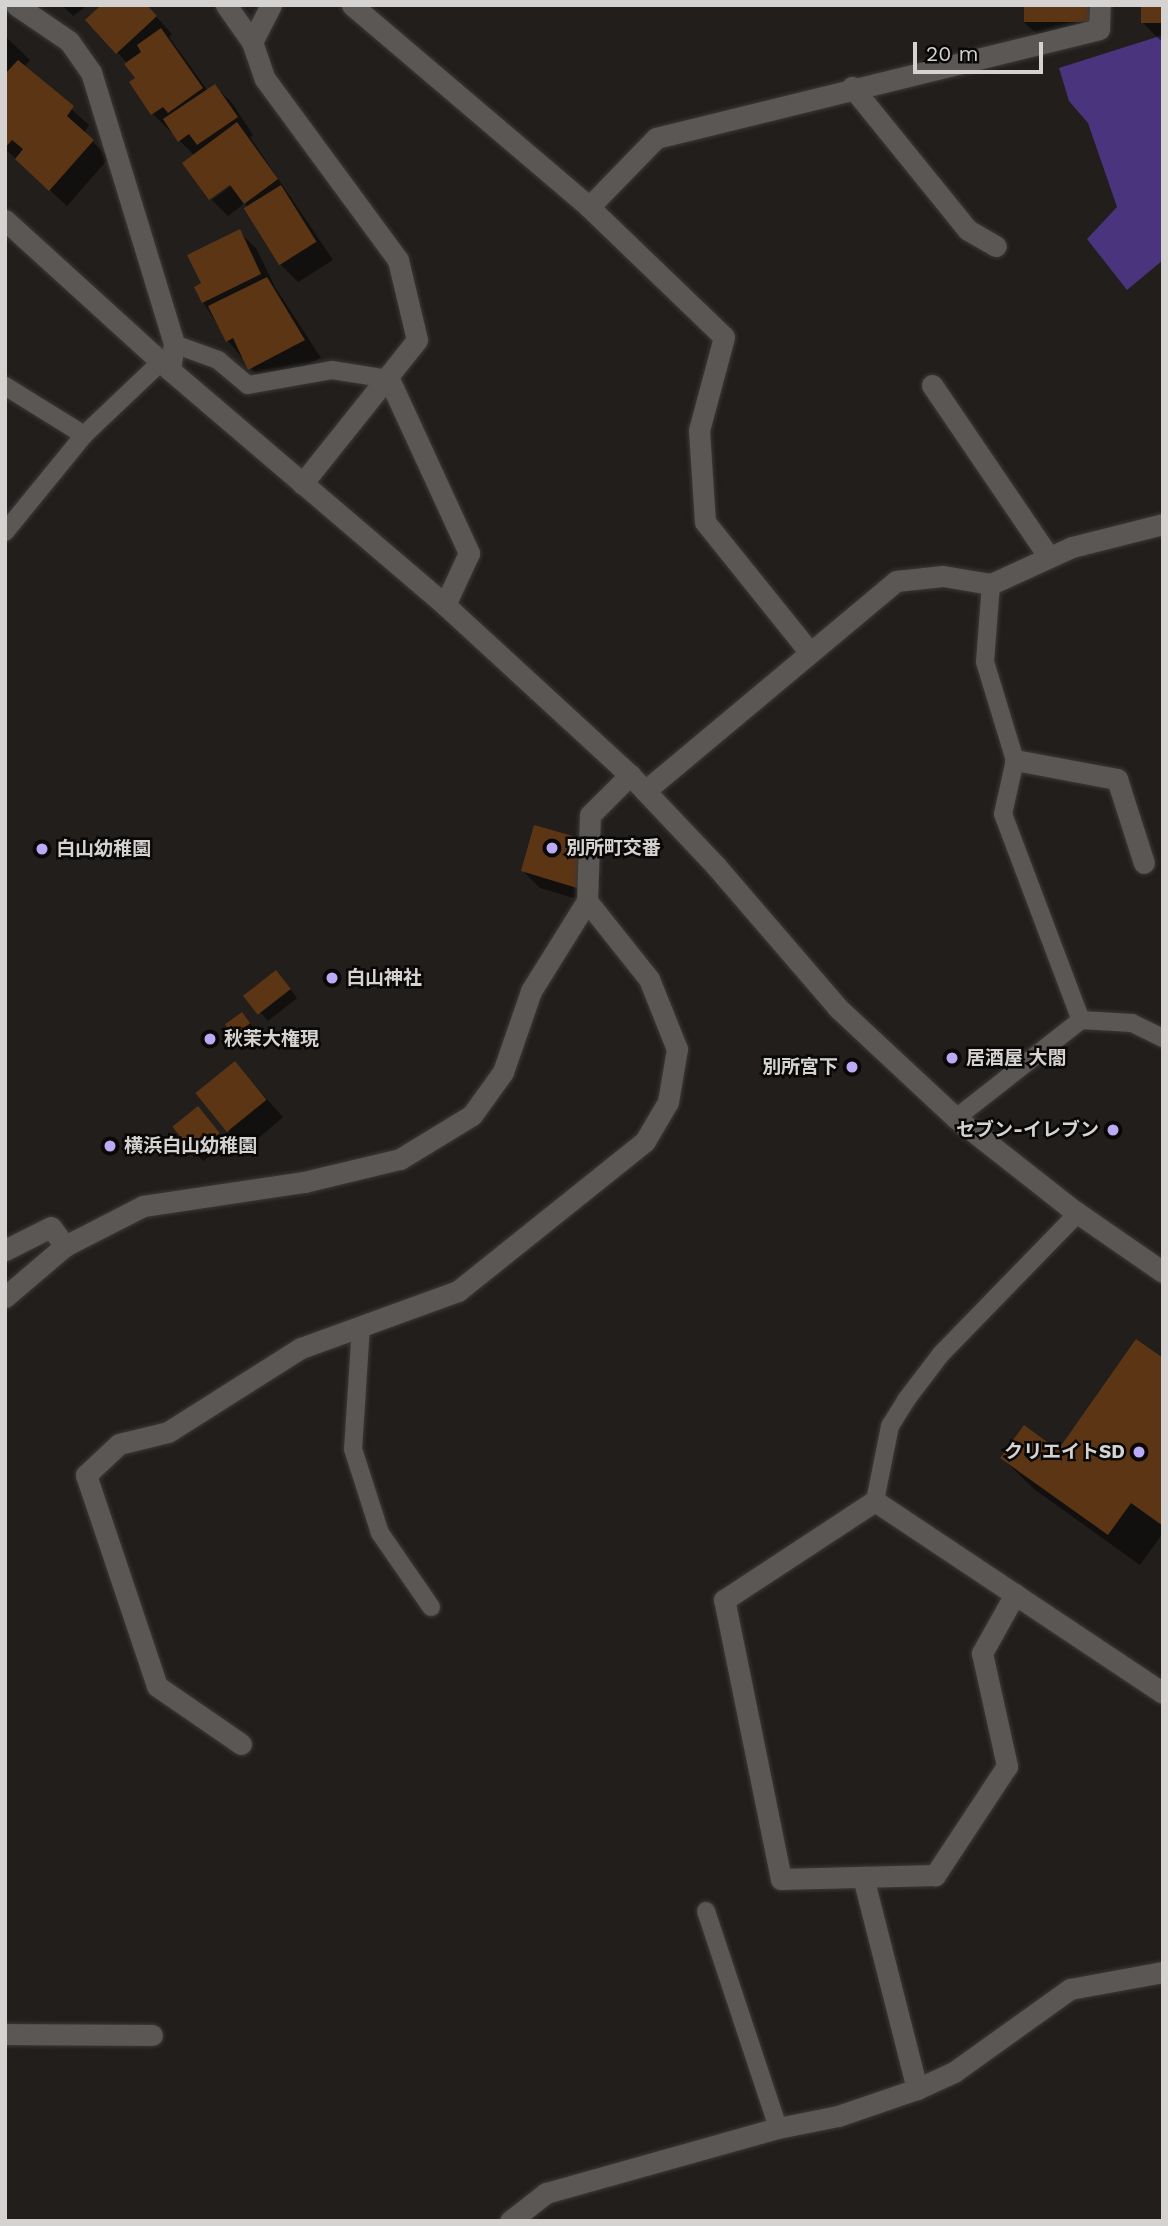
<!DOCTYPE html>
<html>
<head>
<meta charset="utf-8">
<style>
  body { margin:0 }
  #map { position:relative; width:1168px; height:2226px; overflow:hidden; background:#211e1c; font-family:"Work Sans","Noto Sans JP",sans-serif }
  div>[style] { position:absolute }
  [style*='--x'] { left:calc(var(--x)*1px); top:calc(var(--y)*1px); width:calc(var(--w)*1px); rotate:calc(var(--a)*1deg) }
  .forest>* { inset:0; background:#4b347e }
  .shadow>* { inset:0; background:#0007 }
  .building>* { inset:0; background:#5c3515; transform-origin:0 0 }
  .roads { filter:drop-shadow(0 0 2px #3b3938) drop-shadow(0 0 2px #3b3938) }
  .service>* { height:18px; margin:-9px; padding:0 9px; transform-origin:9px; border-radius:9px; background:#5a5755 }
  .minor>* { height:21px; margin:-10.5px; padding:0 10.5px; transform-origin:10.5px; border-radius:10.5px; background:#5a5755 }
  .tertiary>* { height:21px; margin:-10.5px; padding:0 10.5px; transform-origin:10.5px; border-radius:10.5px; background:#5a5755 }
  .dots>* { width:19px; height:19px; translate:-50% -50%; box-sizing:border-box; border:4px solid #090807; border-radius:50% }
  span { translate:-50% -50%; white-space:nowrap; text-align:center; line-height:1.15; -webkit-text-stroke:5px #090807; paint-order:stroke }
  .poi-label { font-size:19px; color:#d5d3d2; font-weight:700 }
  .left { translate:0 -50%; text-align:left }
  .right { translate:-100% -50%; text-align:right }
  .frame { position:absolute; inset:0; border:7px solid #d5d3d2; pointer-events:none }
  .scale { position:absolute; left:913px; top:42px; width:130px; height:32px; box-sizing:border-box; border:4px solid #d5d3d2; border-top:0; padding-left:9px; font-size:21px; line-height:24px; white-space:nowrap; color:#d5d3d2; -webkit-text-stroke:5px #090807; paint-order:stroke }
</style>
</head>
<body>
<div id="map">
  <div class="forest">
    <i style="clip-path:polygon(1163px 35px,1163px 260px,1127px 290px,1087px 239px,1117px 207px,1088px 123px,1069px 101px,1059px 68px)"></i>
  </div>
  <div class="shadow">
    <i style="clip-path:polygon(62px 5px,88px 5px,73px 16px)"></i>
    <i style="clip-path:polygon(146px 5px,172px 34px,169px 37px,208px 91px,215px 86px,232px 103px,253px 135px,250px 137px,333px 260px,298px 282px,281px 265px,245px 203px,228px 216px,212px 200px,238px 181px,194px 155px,153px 114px,128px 64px,88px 20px)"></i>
    <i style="clip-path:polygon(1026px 5px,1105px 5px,1105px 40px,1041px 38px,1024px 22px)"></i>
    <i style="clip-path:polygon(1163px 5px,1163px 40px,1160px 40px,1143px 23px)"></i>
    <i style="clip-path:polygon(5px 36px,30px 60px,24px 67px,89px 125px,84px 133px,109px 158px,67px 206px,5px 149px)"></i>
    <i style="clip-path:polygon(239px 232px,256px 248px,275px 287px,321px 358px,266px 386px,228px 341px,203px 302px,204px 284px)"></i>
    <i style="clip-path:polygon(579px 840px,601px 878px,594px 904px,540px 888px,523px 871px)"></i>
    <i style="clip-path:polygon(284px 981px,297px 998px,268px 1021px,246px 996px)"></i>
    <i style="clip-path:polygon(242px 1015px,257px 1031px,243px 1042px,234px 1033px)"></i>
    <i style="clip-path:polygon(235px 1064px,283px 1117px,246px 1149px,229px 1132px)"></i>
    <i style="clip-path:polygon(206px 1116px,227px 1142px,203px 1161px,195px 1152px)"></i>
    <i style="clip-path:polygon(1163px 1360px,1163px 1533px,1140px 1565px,1034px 1489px,1002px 1458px,1059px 1452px)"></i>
  </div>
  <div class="building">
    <i style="clip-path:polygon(101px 5px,147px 5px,157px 16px,116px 54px,85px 20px)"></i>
    <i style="left:1024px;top:5px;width:65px;height:17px"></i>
    <i style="left:1141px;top:5px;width:22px;height:18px"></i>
    <i style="clip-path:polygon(161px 28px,203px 88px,168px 113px,163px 107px,151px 115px,129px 82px,135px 78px,124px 64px,141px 52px,137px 45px)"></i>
    <i style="clip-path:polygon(18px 60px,74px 106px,67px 116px,94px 140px,49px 191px,15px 159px,23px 149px,12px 140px,5px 148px,5px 74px)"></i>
    <i style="clip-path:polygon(215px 84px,238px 117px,197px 145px,189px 134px,178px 142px,163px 119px)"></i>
    <i style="clip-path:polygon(237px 122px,278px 179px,244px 204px,230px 185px,209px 200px,182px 163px)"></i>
    <i style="left:281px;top:185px;width:67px;height:44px;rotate:58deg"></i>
    <i style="clip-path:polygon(240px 229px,261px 274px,202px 303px,194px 287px,201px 283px,187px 255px)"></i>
    <i style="clip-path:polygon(267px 277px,305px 340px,248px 370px,233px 338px,226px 342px,208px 306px)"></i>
    <i style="clip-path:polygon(534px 825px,580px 838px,575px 857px,585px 860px,577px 888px,521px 871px)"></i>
    <i style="left:276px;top:970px;width:24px;height:42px;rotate:52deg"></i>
    <i style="left:242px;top:1012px;width:14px;height:21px;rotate:54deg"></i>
    <i style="left:235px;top:1061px;width:50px;height:51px;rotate:51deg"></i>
    <i style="left:198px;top:1106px;width:35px;height:33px;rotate:51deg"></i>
    <i style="clip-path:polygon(1136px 1339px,1163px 1358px,1163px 1526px,1131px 1503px,1108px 1535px,1000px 1458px,1024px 1425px,1058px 1450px)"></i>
  </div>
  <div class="roads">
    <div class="service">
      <i style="--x:174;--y:344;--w:47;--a:20"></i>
      <i style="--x:218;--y:360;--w:39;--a:40"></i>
      <i style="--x:248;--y:385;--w:85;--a:-10.1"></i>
      <i style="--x:332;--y:370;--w:58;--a:9"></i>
      <i style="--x:5;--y:386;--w:93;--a:31.8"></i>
      <i style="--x:5;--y:532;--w:125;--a:-50.8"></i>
      <i style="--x:84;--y:435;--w:106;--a:-43.5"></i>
      <i style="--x:991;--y:584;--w:78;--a:94.4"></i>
      <i style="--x:985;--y:662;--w:102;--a:73"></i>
      <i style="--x:1015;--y:760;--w:55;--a:102.5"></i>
      <i style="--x:1003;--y:814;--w:220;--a:69.3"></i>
      <i style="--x:956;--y:1118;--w:159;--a:-38.1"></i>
      <i style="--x:1081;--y:1020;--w:51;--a:3.4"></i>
      <i style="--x:1132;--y:1023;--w:34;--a:26"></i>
      <i style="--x:361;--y:1326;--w:123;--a:93.7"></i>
      <i style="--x:353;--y:1449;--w:88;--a:72.2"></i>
      <i style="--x:380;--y:1533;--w:90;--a:55.4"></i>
      <i style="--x:875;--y:1501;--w:76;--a:-78.7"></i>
      <i style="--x:890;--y:1426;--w:31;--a:-58"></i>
      <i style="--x:906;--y:1400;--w:58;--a:-52.7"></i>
      <i style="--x:941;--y:1354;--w:197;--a:-45.8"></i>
      <i style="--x:706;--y:1911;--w:229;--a:71.6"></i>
    </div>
    <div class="minor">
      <i style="--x:16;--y:5;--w:64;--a:34.2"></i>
      <i style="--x:69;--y:41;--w:38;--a:55"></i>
      <i style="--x:91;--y:72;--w:284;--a:73"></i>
      <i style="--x:174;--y:344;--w:26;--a:99"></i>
      <i style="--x:226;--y:5;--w:45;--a:54.9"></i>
      <i style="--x:271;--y:5;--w:42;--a:117.2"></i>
      <i style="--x:252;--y:42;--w:39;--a:71"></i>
      <i style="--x:265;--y:79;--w:225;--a:53.7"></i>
      <i style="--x:398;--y:260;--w:82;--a:76.6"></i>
      <i style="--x:417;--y:340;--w:184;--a:128.6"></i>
      <i style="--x:352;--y:5;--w:311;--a:40.4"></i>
      <i style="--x:589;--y:207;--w:187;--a:43.9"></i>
      <i style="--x:724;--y:337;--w:96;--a:105"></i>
      <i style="--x:699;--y:430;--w:92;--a:86.3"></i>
      <i style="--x:705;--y:522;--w:164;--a:51.2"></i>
      <i style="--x:852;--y:87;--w:184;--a:51"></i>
      <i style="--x:968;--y:230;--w:32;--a:30"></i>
      <i style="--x:589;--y:207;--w:96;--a:-45.8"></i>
      <i style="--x:656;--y:138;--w:456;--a:-13.8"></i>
      <i style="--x:1099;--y:29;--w:24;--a:-88"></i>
      <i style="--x:389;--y:379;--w:192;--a:65.3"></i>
      <i style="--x:469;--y:553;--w:57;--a:114.8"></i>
      <i style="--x:932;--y:385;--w:208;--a:55.8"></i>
      <i style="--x:1015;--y:760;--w:104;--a:10.6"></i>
      <i style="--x:1117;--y:779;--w:88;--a:72.2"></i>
      <i style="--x:645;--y:791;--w:327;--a:-39.9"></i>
      <i style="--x:896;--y:581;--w:47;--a:-6.1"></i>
      <i style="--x:943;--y:576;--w:49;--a:9.5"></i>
      <i style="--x:991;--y:584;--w:89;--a:-24.6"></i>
      <i style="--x:1072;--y:547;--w:94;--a:-14.2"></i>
      <i style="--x:5;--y:1250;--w:51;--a:-26.6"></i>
      <i style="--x:51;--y:1227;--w:24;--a:54"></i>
      <i style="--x:5;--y:1297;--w:79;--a:-40.4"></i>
      <i style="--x:65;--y:1246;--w:88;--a:-27.1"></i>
      <i style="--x:143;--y:1206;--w:163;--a:-8.5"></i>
      <i style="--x:304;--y:1182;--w:99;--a:-13.5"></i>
      <i style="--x:400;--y:1159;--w:84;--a:-31.4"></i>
      <i style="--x:472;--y:1115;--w:53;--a:-54.2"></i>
      <i style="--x:503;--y:1072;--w:86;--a:-70.9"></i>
      <i style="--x:531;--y:991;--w:106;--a:-58.1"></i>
      <i style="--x:1015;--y:1594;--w:68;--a:119.2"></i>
      <i style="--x:982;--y:1653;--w:116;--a:77.5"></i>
      <i style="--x:1007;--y:1766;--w:131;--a:123.4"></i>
      <i style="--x:935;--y:1875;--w:154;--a:178.5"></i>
      <i style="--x:781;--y:1879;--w:285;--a:-101.5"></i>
      <i style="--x:724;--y:1600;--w:181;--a:-33.3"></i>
      <i style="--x:875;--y:1501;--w:346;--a:33.7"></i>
      <i style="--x:241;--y:1744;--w:102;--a:-145.4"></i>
      <i style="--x:157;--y:1686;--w:223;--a:-108.6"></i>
      <i style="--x:86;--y:1475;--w:45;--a:-43.2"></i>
      <i style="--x:119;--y:1444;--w:50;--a:-13.8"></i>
      <i style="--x:168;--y:1432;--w:157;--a:-32.3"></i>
      <i style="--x:301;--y:1348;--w:167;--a:-20"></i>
      <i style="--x:458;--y:1291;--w:240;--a:-38.7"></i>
      <i style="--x:645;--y:1141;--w:45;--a:-59.5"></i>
      <i style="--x:668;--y:1102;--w:54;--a:-80.4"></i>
      <i style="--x:677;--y:1049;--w:75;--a:-111.8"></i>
      <i style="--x:649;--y:979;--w:100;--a:-128.5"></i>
      <i style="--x:587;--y:901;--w:86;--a:-88"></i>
      <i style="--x:590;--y:815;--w:57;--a:-45"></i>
      <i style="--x:863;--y:1877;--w:219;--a:75.7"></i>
      <i style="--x:5;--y:2034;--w:147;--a:0.4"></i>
      <i style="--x:510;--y:2221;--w:46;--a:-37.9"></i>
      <i style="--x:546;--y:2193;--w:241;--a:-15.7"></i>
      <i style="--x:778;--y:2128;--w:61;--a:-11.3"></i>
      <i style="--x:838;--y:2116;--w:83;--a:-18.9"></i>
      <i style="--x:917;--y:2089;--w:41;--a:-24.7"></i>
      <i style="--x:954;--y:2072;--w:143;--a:-35.6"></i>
      <i style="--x:1070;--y:1989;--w:95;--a:-10.4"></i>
    </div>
    <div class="tertiary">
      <i style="--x:5;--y:220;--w:223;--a:42.3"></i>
      <i style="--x:170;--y:370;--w:362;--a:40.5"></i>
      <i style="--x:445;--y:605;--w:251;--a:42.6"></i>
      <i style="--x:630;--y:775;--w:125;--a:46.6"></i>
      <i style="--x:716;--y:866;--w:187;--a:49.3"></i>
      <i style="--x:838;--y:1008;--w:161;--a:43"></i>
      <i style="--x:956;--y:1118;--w:144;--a:38.2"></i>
      <i style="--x:1069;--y:1207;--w:114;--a:34.7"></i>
    </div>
  </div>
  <div class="dots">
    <i style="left:552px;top:848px;background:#bbaaf6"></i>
    <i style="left:42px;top:849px;background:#bbaaf6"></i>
    <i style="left:332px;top:978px;background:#bbaaf6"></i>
    <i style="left:210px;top:1039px;background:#bbaaf6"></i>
    <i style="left:952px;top:1058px;background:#bbaaf6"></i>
    <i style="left:852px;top:1067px;background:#bbaaf6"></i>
    <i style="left:1113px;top:1130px;background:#bbaaf6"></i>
    <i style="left:110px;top:1146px;background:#bbaaf6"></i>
    <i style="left:1139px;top:1452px;background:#bbaaf6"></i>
  </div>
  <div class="poi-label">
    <span class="left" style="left:566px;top:848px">別所町交番</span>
    <span class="left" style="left:56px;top:849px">白山幼稚園</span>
    <span class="left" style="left:346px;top:978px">白山神社</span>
    <span class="left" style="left:224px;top:1039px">秋茉大権現</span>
    <span class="left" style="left:966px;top:1058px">居酒屋 大閤</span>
    <span class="right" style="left:838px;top:1067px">別所宮下</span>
    <span class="right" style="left:1099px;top:1130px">セブン-イレブン</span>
    <span class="left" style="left:124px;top:1146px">横浜白山幼稚園</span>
    <span class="right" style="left:1125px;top:1452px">クリエイトSD</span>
  </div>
  <div class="frame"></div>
  <div class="scale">20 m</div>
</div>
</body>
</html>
